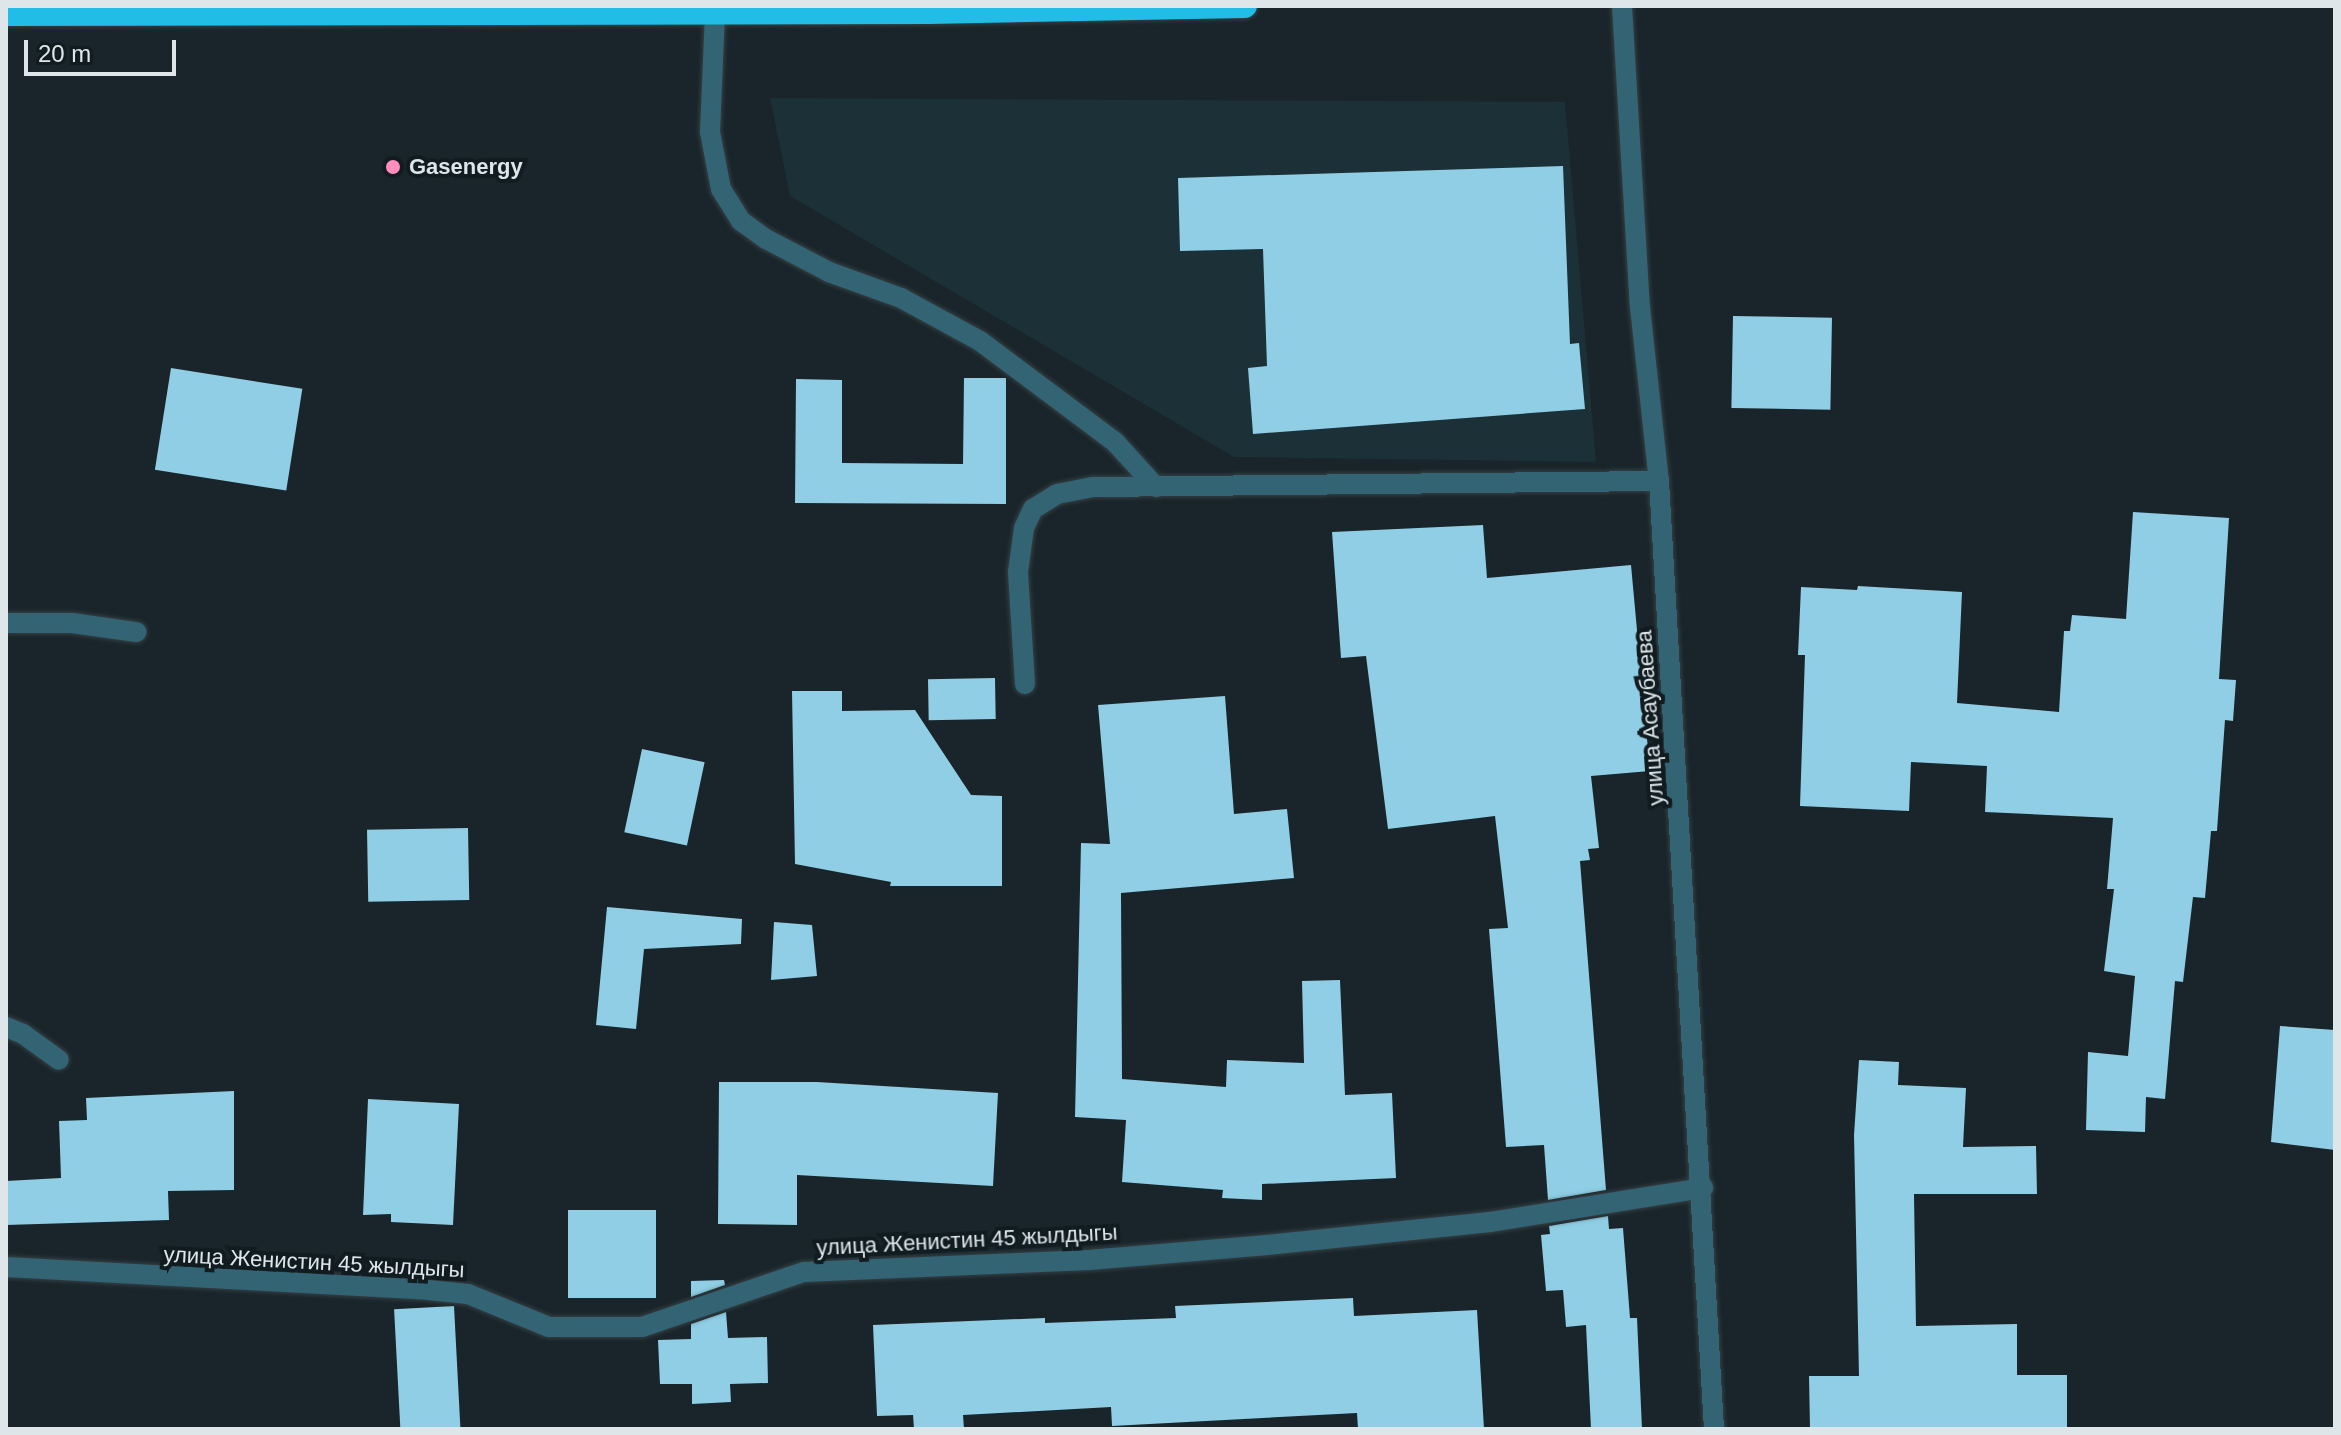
<!DOCTYPE html>
<html>
<head>
<meta charset="utf-8">
<style>
  body { margin:0 }
  #map { position:relative; width:2341px; height:1435px; overflow:hidden; background:#19252a; font-family:Helvetica,sans-serif }
  div>[style] { position:absolute }
  [style*='--x'] { left:calc(var(--x)*1px); top:calc(var(--y)*1px); width:calc(var(--w)*1px); rotate:calc(var(--a)*1deg) }
  .built>* { inset:0; background:#1b3037 }
  .building>* { inset:0; background:#8fcee4; transform-origin:0 0 }
  .roads { filter:drop-shadow(0 0 2px #354045) drop-shadow(0 0 2px #354045) }
  .minor>* { height:20px; margin:-10px; padding:0 10px; transform-origin:10px; border-radius:10px; background:#336474 }
  .highway>* { height:24px; margin:-12px; padding:0 12px; transform-origin:12px; border-radius:12px; background:#21bde6 }
  .dots>* { width:22px; height:22px; translate:-50% -50%; box-sizing:border-box; border:4px solid #101c20; border-radius:50% }
  span { translate:-50% -50%; white-space:nowrap; text-align:center; line-height:1.15; -webkit-text-stroke:8px #101c20; paint-order:stroke }
  .poi-label { font-size:22px; color:#dee6e9; font-weight:700 }
  .left { translate:0 -50%; text-align:left }
  .street-label { font-size:22px; color:#dee6e9 }
  .frame { position:absolute; inset:0; border:8px solid #dee6e9; pointer-events:none }
  .scale { position:absolute; left:24px; top:40px; width:152px; height:36px; box-sizing:border-box; border:4px solid #dee6e9; border-top:0; padding-left:10px; font-size:24px; line-height:28px; white-space:nowrap; color:#dee6e9; -webkit-text-stroke:6px #101c20; paint-order:stroke }
</style>
</head>
<body>
<div id="map">
  <div class="built">
    <i style="clip-path:polygon(770px 98px,1565px 102px,1596px 462px,1234px 457px,790px 196px)"></i>
  </div>
  <div class="building">
    <i style="clip-path:polygon(1563px 166px,1570px 344px,1579px 343px,1585px 409px,1253px 434px,1248px 368px,1267px 366px,1263px 249px,1180px 251px,1178px 178px)"></i>
    <i style="left:1733px;top:316px;width:99px;height:92px;rotate:1deg"></i>
    <i style="left:171px;top:368px;width:133px;height:103px;rotate:9deg"></i>
    <i style="clip-path:polygon(964px 378px,1006px 378px,1006px 504px,795px 503px,796px 379px,842px 380px,842px 463px,963px 464px)"></i>
    <i style="clip-path:polygon(2133px 512px,2229px 518px,2219px 679px,2236px 680px,2233px 721px,2225px 720px,2217px 831px,2211px 831px,2205px 898px,2193px 897px,2183px 982px,2175px 981px,2165px 1099px,2146px 1097px,2145px 1132px,2086px 1130px,2088px 1052px,2128px 1056px,2135px 976px,2104px 971px,2114px 889px,2107px 889px,2113px 818px,1985px 812px,1987px 766px,1911px 762px,1909px 811px,1800px 806px,1805px 655px,1798px 655px,1801px 587px,1857px 590px,1858px 586px,1962px 592px,1957px 703px,2059px 712px,2064px 631px,2070px 631px,2072px 615px,2126px 619px)"></i>
    <i style="clip-path:polygon(1483px 525px,1487px 578px,1631px 565px,1650px 771px,1591px 776px,1599px 848px,1588px 849px,1590px 860px,1580px 861px,1606px 1190px,1548px 1200px,1544px 1145px,1506px 1147px,1489px 929px,1508px 928px,1495px 816px,1388px 829px,1366px 656px,1341px 658px,1332px 532px)"></i>
    <i style="left:995px;top:678px;width:41px;height:67px;rotate:89deg"></i>
    <i style="clip-path:polygon(792px 691px,842px 691px,842px 711px,915px 710px,971px 795px,1002px 796px,1002px 886px,890px 886px,891px 882px,795px 864px)"></i>
    <i style="clip-path:polygon(1225px 696px,1234px 814px,1287px 809px,1294px 878px,1121px 893px,1122px 1079px,1226px 1087px,1227px 1060px,1304px 1063px,1302px 981px,1340px 980px,1345px 1095px,1392px 1093px,1396px 1178px,1262px 1184px,1262px 1200px,1222px 1198px,1223px 1190px,1122px 1182px,1126px 1120px,1075px 1117px,1081px 843px,1110px 844px,1098px 705px)"></i>
    <i style="left:642px;top:749px;width:64px;height:85px;rotate:12deg"></i>
    <i style="left:468px;top:828px;width:72px;height:101px;rotate:89deg"></i>
    <i style="clip-path:polygon(607px 907px,742px 919px,741px 944px,644px 949px,636px 1029px,596px 1025px)"></i>
    <i style="clip-path:polygon(774px 922px,812px 925px,817px 976px,771px 980px)"></i>
    <i style="clip-path:polygon(2280px 1026px,2335px 1030px,2335px 1150px,2271px 1142px)"></i>
    <i style="clip-path:polygon(1859px 1060px,1899px 1062px,1898px 1085px,1966px 1088px,1963px 1147px,2036px 1146px,2037px 1194px,1914px 1194px,1916px 1326px,2017px 1324px,2017px 1375px,2067px 1375px,2067px 1429px,1810px 1429px,1809px 1376px,1859px 1376px,1854px 1135px)"></i>
    <i style="clip-path:polygon(719px 1082px,817px 1082px,998px 1093px,993px 1186px,797px 1175px,797px 1225px,718px 1224px)"></i>
    <i style="clip-path:polygon(234px 1091px,234px 1190px,168px 1191px,169px 1220px,6px 1225px,6px 1181px,61px 1178px,59px 1121px,87px 1120px,86px 1098px)"></i>
    <i style="clip-path:polygon(368px 1099px,459px 1104px,453px 1225px,391px 1222px,391px 1214px,363px 1215px)"></i>
    <i style="left:568px;top:1210px;width:88px;height:88px"></i>
    <i style="clip-path:polygon(1608px 1216px,1609px 1229px,1623px 1228px,1630px 1318px,1637px 1318px,1642px 1429px,1591px 1429px,1586px 1325px,1566px 1327px,1563px 1290px,1546px 1291px,1541px 1235px,1550px 1234px,1549px 1226px)"></i>
    <i style="clip-path:polygon(724px 1280px,725px 1285px,691px 1297px,691px 1281px)"></i>
    <i style="clip-path:polygon(1353px 1298px,1354px 1316px,1477px 1310px,1484px 1429px,1358px 1429px,1357px 1413px,1112px 1426px,1111px 1407px,963px 1415px,964px 1429px,914px 1429px,913px 1415px,877px 1416px,873px 1325px,1045px 1318px,1045px 1323px,1176px 1318px,1175px 1306px)"></i>
    <i style="left:454px;top:1306px;width:123px;height:60px;rotate:87deg"></i>
    <i style="clip-path:polygon(726px 1312px,728px 1338px,767px 1337px,768px 1383px,730px 1384px,731px 1402px,692px 1404px,692px 1384px,660px 1384px,658px 1340px,691px 1339px,691px 1324px)"></i>
  </div>
  <div class="roads">
    <div class="minor">
      <i style="--x:1622;--y:6;--w:302;--a:86.6"></i>
      <i style="--x:1640;--y:307;--w:175;--a:83.8"></i>
      <i style="--x:1659;--y:481;--w:950;--a:86.68"></i>
      <i style="--x:715;--y:13;--w:119;--a:92.4"></i>
      <i style="--x:710;--y:132;--w:58;--a:79.1"></i>
      <i style="--x:721;--y:189;--w:38;--a:58"></i>
      <i style="--x:741;--y:221;--w:31;--a:36"></i>
      <i style="--x:766;--y:239;--w:71;--a:27.6"></i>
      <i style="--x:829;--y:272;--w:77;--a:19.9"></i>
      <i style="--x:901;--y:298;--w:90;--a:28.6"></i>
      <i style="--x:980;--y:341;--w:169;--a:36.8"></i>
      <i style="--x:1115;--y:442;--w:61;--a:47.7"></i>
      <i style="--x:6;--y:623;--w:66;--a:0"></i>
      <i style="--x:72;--y:623;--w:65;--a:8"></i>
      <i style="--x:1025;--y:684;--w:112;--a:-93.6"></i>
      <i style="--x:1018;--y:572;--w:44;--a:-82.2"></i>
      <i style="--x:1024;--y:528;--w:21;--a:-65"></i>
      <i style="--x:1033;--y:509;--w:28;--a:-32"></i>
      <i style="--x:1057;--y:494;--w:37;--a:-11"></i>
      <i style="--x:1093;--y:487;--w:566;--a:-0.61"></i>
      <i style="--x:6;--y:1027;--w:18;--a:22"></i>
      <i style="--x:23;--y:1034;--w:44;--a:35.8"></i>
      <i style="--x:6;--y:1267;--w:423;--a:3.1"></i>
      <i style="--x:428;--y:1290;--w:40;--a:5.7"></i>
      <i style="--x:468;--y:1294;--w:87;--a:22.2"></i>
      <i style="--x:549;--y:1327;--w:93;--a:0"></i>
      <i style="--x:642;--y:1327;--w:171;--a:-18.8"></i>
      <i style="--x:804;--y:1272;--w:285;--a:-2.4"></i>
      <i style="--x:1089;--y:1260;--w:179;--a:-4.8"></i>
      <i style="--x:1267;--y:1245;--w:224;--a:-5.9"></i>
      <i style="--x:1490;--y:1222;--w:216;--a:-9.1"></i>
    </div>
    <div class="highway">
      <i style="--x:6;--y:14;--w:922;--a:-0.12"></i>
      <i style="--x:928;--y:12;--w:317;--a:-1.1"></i>
    </div>
  </div>
  <div class="dots">
    <i style="left:393px;top:167px;background:#ff8ebb"></i>
  </div>
  <div class="poi-label">
    <span class="left" style="left:409px;top:167px">Gasenergy</span>
  </div>
  <div class="street-label">
    <span style="left:1650px;top:718px;rotate:-94deg">улица Асаубаева</span>
    <span style="left:967px;top:1240px;rotate:-3deg">улица Женистин 45 жылдыгы</span>
    <span style="left:314px;top:1262px;rotate:3deg">улица Женистин 45 жылдыгы</span>
  </div>
  <div class="frame"></div>
  <div class="scale">20 m</div>
</div>
</body>
</html>
